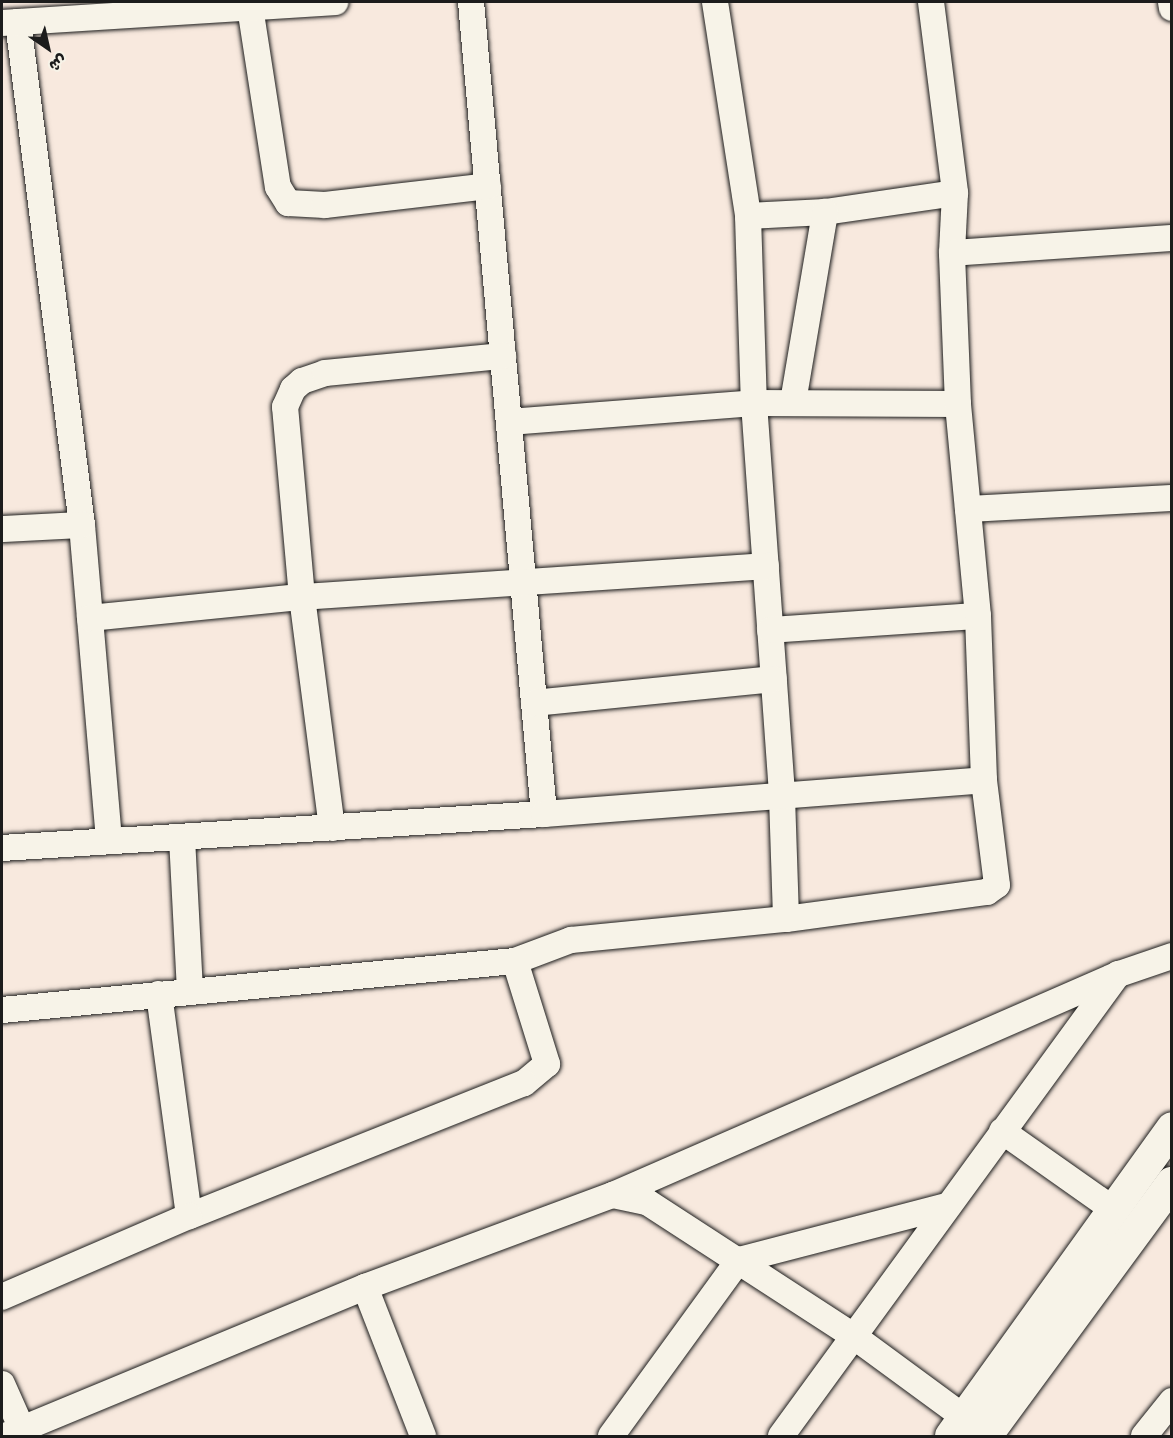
<!DOCTYPE html>
<html>
<head>
<meta charset="utf-8">
<style>
  body { margin:0 }
  #map { position:relative; width:1173px; height:1438px; overflow:hidden; background:#f8e9de; font-family:Itim,"Playpen Sans Arabic",sans-serif }
  div>[style] { position:absolute }
  [style*='--x'] { left:calc(var(--x)*1px); top:calc(var(--y)*1px); width:calc(var(--w)*1px); rotate:calc(var(--a)*1deg) }
  .roads { filter:drop-shadow(0 0 2px #1c1c1c) drop-shadow(0 0 2px #1c1c1c) }
  .minor>* { height:26px; margin:-13px; padding:0 13px; transform-origin:13px; border-radius:13px; background:#f7f3e8 }
  .tertiary>* { height:32px; margin:-16px; padding:0 16px; transform-origin:16px; border-radius:16px; background:#f7f3e8 }
  span { translate:-50% -50%; white-space:nowrap; text-align:center; line-height:1.15; -webkit-text-stroke:4.5px #f7f3e8; paint-order:stroke }
  .frame { position:absolute; inset:0; border:3px solid #1c1c1c; pointer-events:none }
  .north { position:absolute; left:18px; top:18px; width:60px; height:60px; -webkit-text-stroke:4px #f7f3e8; paint-order:stroke; rotate:146deg; font-size:16px; font-weight:700; line-height:24px; text-align:center; color:#1c1c1c }
  .north::after { content:''; display:block; margin:auto; width:21px; height:27px; background:#1c1c1c; clip-path:polygon(50% 0,100% 100%,50% 72%,0 100%) }
</style>
</head>
<body>
<div id="map">
  <div class="roads">
    <div class="minor">
      <i style="--x:471;--y:2;--w:815;--a:84.86"></i>
      <i style="--x:715;--y:2;--w:217;--a:81.2"></i>
      <i style="--x:748;--y:216;--w:77;--a:-3"></i>
      <i style="--x:825;--y:212;--w:131;--a:-8.3"></i>
      <i style="--x:931;--y:2;--w:193;--a:82.8"></i>
      <i style="--x:955;--y:193;--w:60;--a:92.9"></i>
      <i style="--x:952;--y:253;--w:221;--a:-3.9"></i>
      <i style="--x:1171;--y:2;--w:6;--a:81"></i>
      <i style="--x:250;--y:7;--w:182;--a:81.2"></i>
      <i style="--x:278;--y:187;--w:19;--a:58"></i>
      <i style="--x:288;--y:203;--w:37;--a:3"></i>
      <i style="--x:325;--y:205;--w:164;--a:-6.6"></i>
      <i style="--x:18;--y:22;--w:507;--a:82.75"></i>
      <i style="--x:82;--y:525;--w:317;--a:85.1"></i>
      <i style="--x:3;--y:23;--w:333;--a:-3.6"></i>
      <i style="--x:748;--y:216;--w:187;--a:88.2"></i>
      <i style="--x:754;--y:403;--w:395;--a:85.9"></i>
      <i style="--x:782;--y:797;--w:122;--a:88.1"></i>
      <i style="--x:793;--y:402;--w:193;--a:-80.4"></i>
      <i style="--x:509;--y:422;--w:246;--a:-4.4"></i>
      <i style="--x:754;--y:403;--w:204;--a:0.3"></i>
      <i style="--x:968;--y:509;--w:204;--a:-3.1"></i>
      <i style="--x:2;--y:529;--w:80;--a:-2.9"></i>
      <i style="--x:90;--y:618;--w:213;--a:-5.7"></i>
      <i style="--x:302;--y:597;--w:465;--a:-3.8"></i>
      <i style="--x:770;--y:630;--w:208;--a:-3.9"></i>
      <i style="--x:534;--y:703;--w:241;--a:-5.7"></i>
      <i style="--x:332;--y:828;--w:233;--a:-97.4"></i>
      <i style="--x:302;--y:597;--w:191;--a:-95.1"></i>
      <i style="--x:285;--y:407;--w:20;--a:-66"></i>
      <i style="--x:293;--y:389;--w:12;--a:-42"></i>
      <i style="--x:302;--y:381;--w:24;--a:-19"></i>
      <i style="--x:325;--y:373;--w:179;--a:-5.5"></i>
      <i style="--x:182;--y:838;--w:154;--a:87"></i>
      <i style="--x:2;--y:848;--w:543;--a:-3.59"></i>
      <i style="--x:544;--y:814;--w:441;--a:-4.4"></i>
      <i style="--x:515;--y:961;--w:60;--a:-20.6"></i>
      <i style="--x:571;--y:940;--w:216;--a:-5.6"></i>
      <i style="--x:786;--y:919;--w:203;--a:-7.7"></i>
      <i style="--x:987;--y:892;--w:12;--a:-35"></i>
      <i style="--x:997;--y:885;--w:106;--a:-97.1"></i>
      <i style="--x:984;--y:780;--w:164;--a:-92.1"></i>
      <i style="--x:978;--y:616;--w:213;--a:-95.4"></i>
      <i style="--x:958;--y:404;--w:151;--a:-92.3"></i>
      <i style="--x:159;--y:994;--w:224;--a:82.3"></i>
      <i style="--x:2;--y:1010;--w:515;--a:-5.46"></i>
      <i style="--x:515;--y:961;--w:108;--a:72.7"></i>
      <i style="--x:547;--y:1064;--w:30;--a:140"></i>
      <i style="--x:524;--y:1083;--w:360;--a:158.3"></i>
      <i style="--x:189;--y:1216;--w:204;--a:156.6"></i>
      <i style="--x:1002;--y:1131;--w:137;--a:35.2"></i>
      <i style="--x:613;--y:1195;--w:552;--a:-23.59"></i>
      <i style="--x:1119;--y:974;--w:56;--a:-18.8"></i>
      <i style="--x:365;--y:1287;--w:160;--a:68.7"></i>
      <i style="--x:2;--y:1384;--w:57;--a:66.1"></i>
      <i style="--x:5;--y:1436;--w:390;--a:-22.5"></i>
      <i style="--x:365;--y:1287;--w:265;--a:-20.4"></i>
      <i style="--x:613;--y:1195;--w:35;--a:12"></i>
      <i style="--x:647;--y:1202;--w:244;--a:33"></i>
      <i style="--x:852;--y:1335;--w:140;--a:36.3"></i>
      <i style="--x:611;--y:1436;--w:218;--a:-54"></i>
      <i style="--x:739;--y:1260;--w:215;--a:-14.6"></i>
      <i style="--x:781;--y:1436;--w:572;--a:-53.89"></i>
      <i style="--x:1144;--y:1436;--w:45;--a:-51.3"></i>
    </div>
    <div class="tertiary">
      <i style="--x:951;--y:1436;--w:379;--a:-54.3"></i>
      <i style="--x:986;--y:1436;--w:314;--a:-53.7"></i>
    </div>
  </div>
  <div class="frame"></div>
  <div class="north">ش</div>
</div>
</body>
</html>
